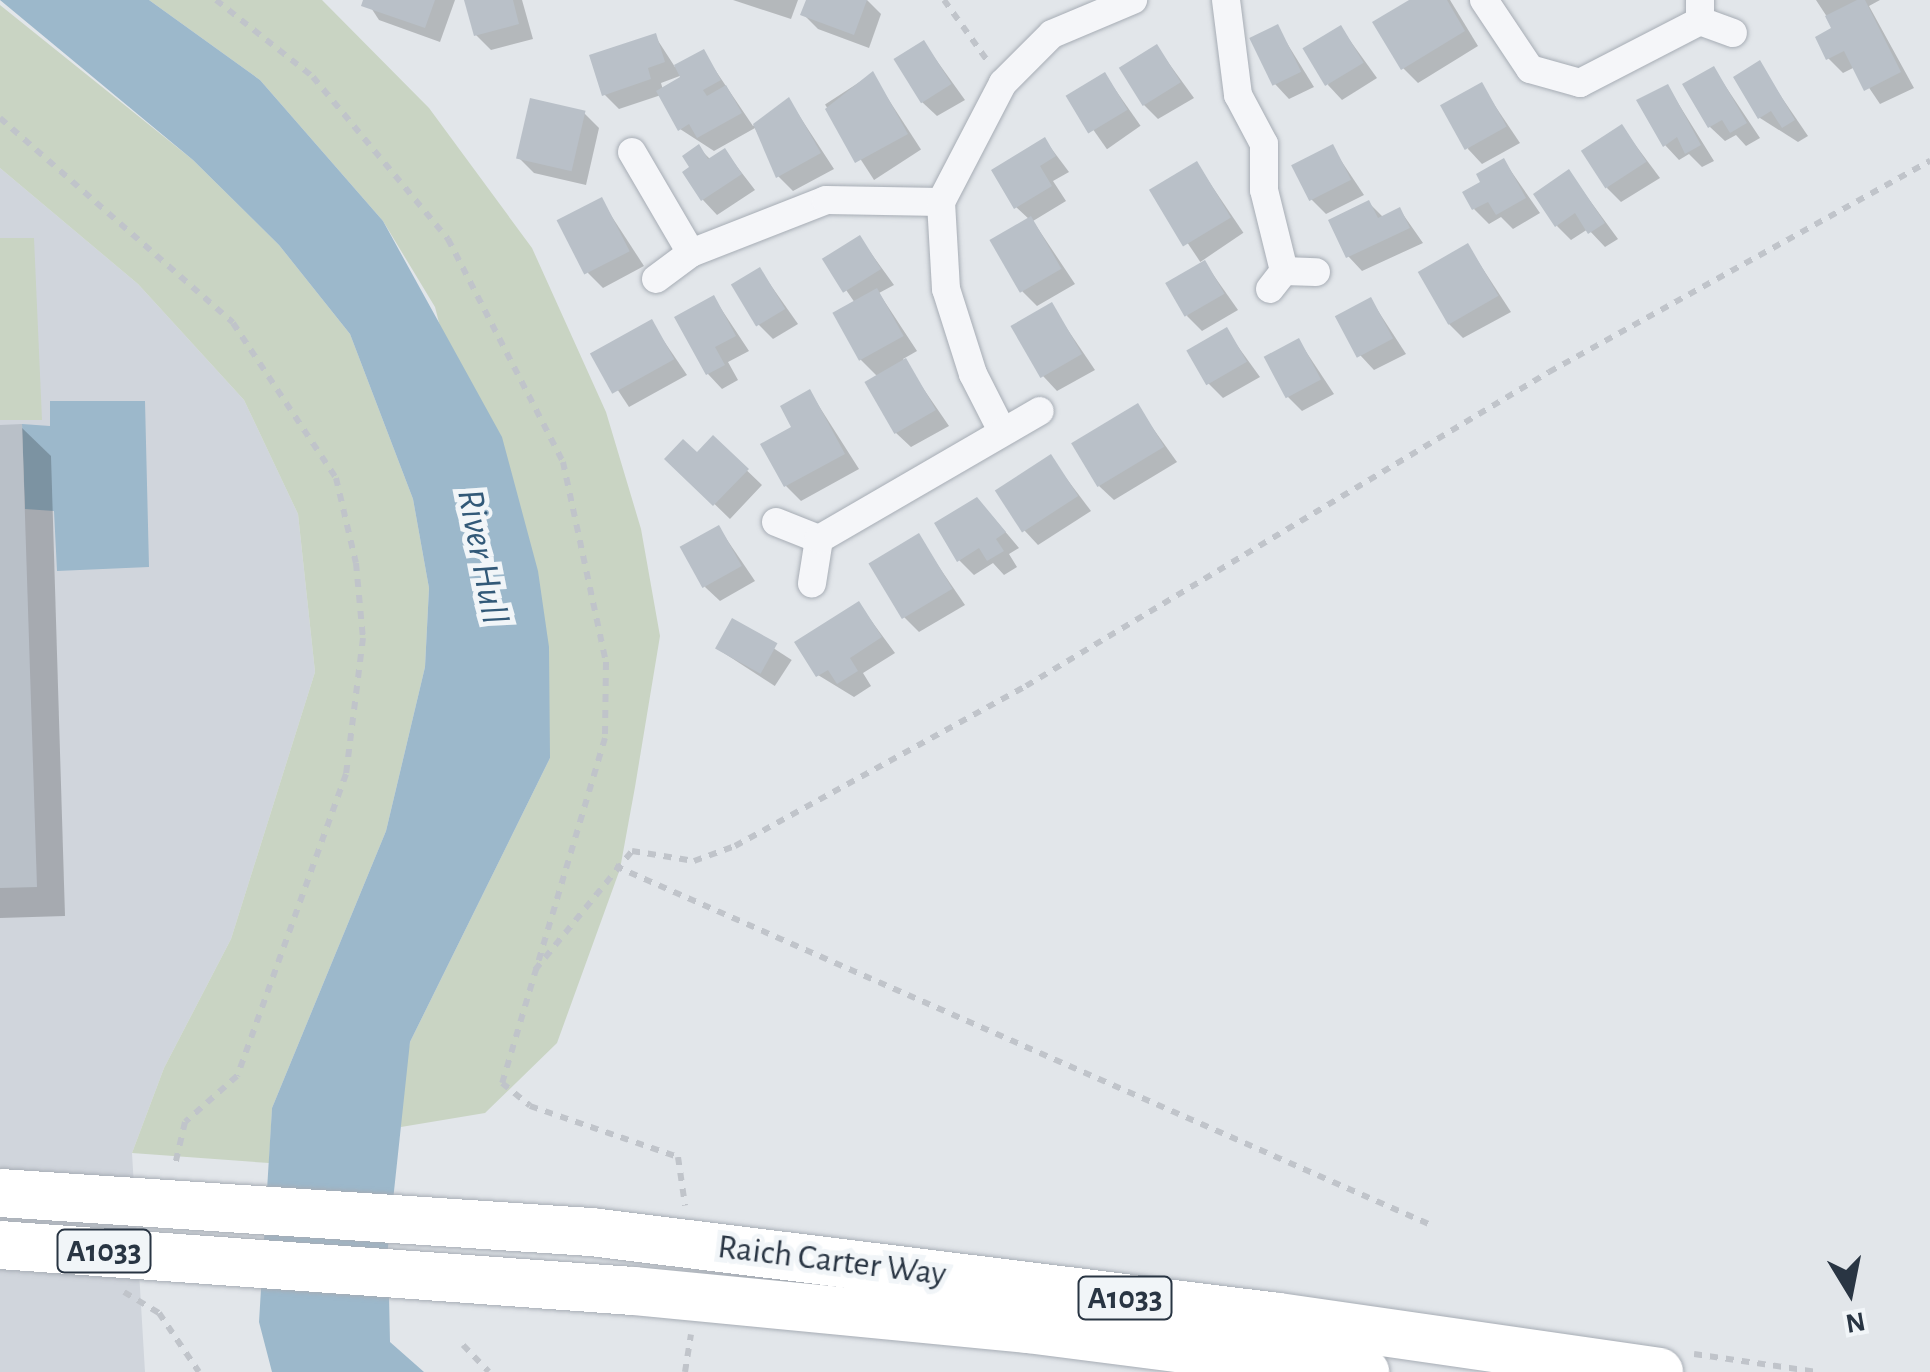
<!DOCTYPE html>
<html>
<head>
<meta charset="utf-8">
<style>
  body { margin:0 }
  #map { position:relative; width:1930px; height:1372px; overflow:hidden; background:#e2e6ea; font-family:"Alegreya Sans",sans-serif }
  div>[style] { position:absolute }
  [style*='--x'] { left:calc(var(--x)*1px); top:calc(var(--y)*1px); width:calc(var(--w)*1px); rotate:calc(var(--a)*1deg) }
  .built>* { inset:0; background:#d0d5dc }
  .green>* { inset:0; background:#c9d4c3 }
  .water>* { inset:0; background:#9cb8cb }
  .shadow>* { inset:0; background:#0003; transform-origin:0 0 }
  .building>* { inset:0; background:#b9c0c8; transform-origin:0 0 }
  .path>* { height:6px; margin-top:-3px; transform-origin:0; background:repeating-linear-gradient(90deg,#c0c4ca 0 8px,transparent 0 16px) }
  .roads { filter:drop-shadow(0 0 2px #a7adb5) drop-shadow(0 0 2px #a7adb5) }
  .street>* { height:28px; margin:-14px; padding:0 14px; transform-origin:14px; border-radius:14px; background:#f5f6f9 }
  .highway>* { height:48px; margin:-24px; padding:0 24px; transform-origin:24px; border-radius:24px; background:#fff }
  span { translate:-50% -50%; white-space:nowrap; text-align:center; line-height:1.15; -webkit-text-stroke:10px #f1f5f8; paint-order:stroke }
  .shield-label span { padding:2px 8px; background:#f1f5f8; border:2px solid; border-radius:8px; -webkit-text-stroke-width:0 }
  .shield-label { font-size:32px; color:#293543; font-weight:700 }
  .street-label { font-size:35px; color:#293543 }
  .water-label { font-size:38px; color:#325978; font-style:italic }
  .north { position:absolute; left:1800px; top:1242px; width:100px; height:100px; -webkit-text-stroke:8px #f1f5f8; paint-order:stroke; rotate:170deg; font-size:28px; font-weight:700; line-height:40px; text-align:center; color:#293543 }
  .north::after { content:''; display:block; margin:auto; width:35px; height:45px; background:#293543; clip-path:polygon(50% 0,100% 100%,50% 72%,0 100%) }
</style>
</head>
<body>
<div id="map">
  <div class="built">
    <i style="clip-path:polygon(0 168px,138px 284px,244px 400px,298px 514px,315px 672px,231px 939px,164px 1068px,132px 1153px,145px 1372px,0 1372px)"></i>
  </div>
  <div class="green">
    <i style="clip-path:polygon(149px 0,322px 0,429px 108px,532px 248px,606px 412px,641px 529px,660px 636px,635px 787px,620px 869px,557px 1043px,485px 1113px,401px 1127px,400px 1090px,410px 1042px,550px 758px,435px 307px,383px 221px,260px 80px)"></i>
    <i style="clip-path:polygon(0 5px,193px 160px,279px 245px,350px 334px,413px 499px,429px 588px,425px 667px,386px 831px,272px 1108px,269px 1163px,132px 1153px,164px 1068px,231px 939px,315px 672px,298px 514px,244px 400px,138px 284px,0 168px)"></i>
    <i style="clip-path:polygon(0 238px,34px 238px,42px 420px,0 420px)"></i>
  </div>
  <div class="water">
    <i style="clip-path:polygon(0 0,149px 0,260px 80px,383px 221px,502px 437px,538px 571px,549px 647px,550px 758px,410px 1042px,388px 1247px,390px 1342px,424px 1372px,272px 1372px,259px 1322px,272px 1108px,386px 831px,425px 667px,429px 588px,413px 499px,350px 334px,279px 245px,193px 160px)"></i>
    <i style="clip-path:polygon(50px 401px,145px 401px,149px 567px,57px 571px,54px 511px,25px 509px,22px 424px,50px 426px)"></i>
  </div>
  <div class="shadow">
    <i style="clip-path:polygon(366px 0,455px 0,440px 42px,379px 20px)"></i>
    <i style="clip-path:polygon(467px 0,522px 0,533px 39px,491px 50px,476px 35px)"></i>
    <i style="clip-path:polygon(733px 0,798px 0,791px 19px)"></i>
    <i style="clip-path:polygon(808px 0,867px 0,881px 14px,869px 48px,818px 29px,803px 14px)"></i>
    <i style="clip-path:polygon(1413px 0,1450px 0,1478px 46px,1418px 83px,1403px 68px)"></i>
    <i style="clip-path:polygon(1816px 0,1880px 0,1869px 6px,1914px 88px,1880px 104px,1855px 67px,1843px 73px,1828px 58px,1835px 29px)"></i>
    <i style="clip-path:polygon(1277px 27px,1314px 87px,1289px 99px,1275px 84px)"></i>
    <i style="clip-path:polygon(1341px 28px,1377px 78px,1342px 100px,1328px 85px)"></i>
    <i style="clip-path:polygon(evenodd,655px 36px,675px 67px,703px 52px,753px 126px,789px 100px,834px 169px,793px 191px,778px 176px,755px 128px,714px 151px,680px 129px,661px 95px,619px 109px,604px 94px,655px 36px,685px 74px,663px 90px,661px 83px,685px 74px)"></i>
    <i style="clip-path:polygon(924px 43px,965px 100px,937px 116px,922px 102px)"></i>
    <i style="clip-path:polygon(1157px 47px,1194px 98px,1158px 119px,1143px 104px)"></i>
    <i style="clip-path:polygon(1759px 64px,1808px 136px,1798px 142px,1760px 118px)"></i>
    <i style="clip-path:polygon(1714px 69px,1760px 138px,1746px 146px,1736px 135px,1725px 141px,1710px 127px)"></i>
    <i style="left:872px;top:74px;width:90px;height:56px;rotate:57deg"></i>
    <i style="left:1105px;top:75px;width:62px;height:41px;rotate:55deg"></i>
    <i style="clip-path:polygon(1481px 85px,1520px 143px,1482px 164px,1468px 149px)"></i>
    <i style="clip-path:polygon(1668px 87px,1714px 161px,1702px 167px,1689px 154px,1679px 160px,1665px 145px)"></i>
    <i style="clip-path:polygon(584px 113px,599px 128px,586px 185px,534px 173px,519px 158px)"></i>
    <i style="clip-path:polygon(1622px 127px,1660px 178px,1621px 202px,1607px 188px)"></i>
    <i style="clip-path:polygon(1045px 140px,1069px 172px,1053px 181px,1066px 201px,1033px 221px,1075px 284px,1037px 306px,1022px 291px,1030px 220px,1016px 207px)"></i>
    <i style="clip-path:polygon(1332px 147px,1364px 195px,1326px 214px,1311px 199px)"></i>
    <i style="clip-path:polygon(699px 148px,711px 160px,725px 151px,755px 190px,717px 215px,703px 200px,693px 168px)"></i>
    <i style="clip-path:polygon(1504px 161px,1540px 213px,1513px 229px,1501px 217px,1489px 224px,1474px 209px,1484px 183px)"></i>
    <i style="left:1197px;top:164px;width:83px;height:52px;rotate:56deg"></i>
    <i style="clip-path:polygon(1569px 172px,1618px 239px,1605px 247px,1588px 229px,1571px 240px,1557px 226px)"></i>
    <i style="clip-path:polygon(601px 200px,644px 266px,603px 288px,588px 273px)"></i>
    <i style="clip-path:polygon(1369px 203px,1384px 218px,1400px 210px,1423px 243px,1362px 271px,1348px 256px)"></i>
    <i style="clip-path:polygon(860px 238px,894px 285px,879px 293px,917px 351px,903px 359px,949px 426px,911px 447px,896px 433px,878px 377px,860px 359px,855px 303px,825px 259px)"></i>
    <i style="clip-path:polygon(1468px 246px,1511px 312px,1463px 338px,1448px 323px)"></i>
    <i style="clip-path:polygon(1205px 263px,1238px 310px,1202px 331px,1187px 316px)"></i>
    <i style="clip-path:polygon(760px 270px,798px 324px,773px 339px,758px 324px)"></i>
    <i style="clip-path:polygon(714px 298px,749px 351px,728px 362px,738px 380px,722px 389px,708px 374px)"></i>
    <i style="clip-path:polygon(1371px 300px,1406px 354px,1374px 370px,1360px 355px)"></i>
    <i style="clip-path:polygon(1051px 305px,1095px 370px,1057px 391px,1043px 376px)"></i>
    <i style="clip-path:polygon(651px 322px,687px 375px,629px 407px,594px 354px)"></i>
    <i style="clip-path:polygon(1226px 330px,1260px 377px,1223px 398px,1208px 383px)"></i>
    <i style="clip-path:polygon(1299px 341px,1334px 394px,1302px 411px,1287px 396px)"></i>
    <i style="clip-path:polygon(810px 392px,859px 469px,801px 501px,786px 486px)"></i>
    <i style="clip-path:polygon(1137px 406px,1177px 462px,1114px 500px,1099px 486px)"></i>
    <i style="clip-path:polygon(0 427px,21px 427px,51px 456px,65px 916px,0 918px)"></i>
    <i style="clip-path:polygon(713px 438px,762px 485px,730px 519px,668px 459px,697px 455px)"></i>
    <i style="clip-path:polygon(1051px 458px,1091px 511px,1038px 545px,1024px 530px)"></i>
    <i style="clip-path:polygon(992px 516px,1019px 548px,1009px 554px,1017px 567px,1004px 575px,993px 563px,974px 575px,959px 560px)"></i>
    <i style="clip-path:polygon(719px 528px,755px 581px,720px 601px,705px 587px)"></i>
    <i style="clip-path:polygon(918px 536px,965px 605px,919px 632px,904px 617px)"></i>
    <i style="clip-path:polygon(859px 604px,895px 653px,863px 673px,871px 686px,854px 697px,818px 675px)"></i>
    <i style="left:733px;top:622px;width:70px;height:31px;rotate:33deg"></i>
  </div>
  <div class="building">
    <i style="clip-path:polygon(363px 0,435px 0,425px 28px,361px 6px)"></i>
    <i style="clip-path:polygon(464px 0,513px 0,519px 24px,474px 36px)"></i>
    <i style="clip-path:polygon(806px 0,867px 0,854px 35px,800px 15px)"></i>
    <i style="clip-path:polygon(1409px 0,1447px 0,1465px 31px,1401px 70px,1372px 22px)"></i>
    <i style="clip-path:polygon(1857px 0,1865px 0,1901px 72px,1864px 91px,1844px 51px,1826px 60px,1815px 37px,1831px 28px,1825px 16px)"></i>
    <i style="left:1278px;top:24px;width:53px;height:32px;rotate:64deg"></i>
    <i style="left:1341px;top:25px;width:44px;height:45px;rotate:59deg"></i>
    <i style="clip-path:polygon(656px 33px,665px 62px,648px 68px,651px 79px,602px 96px,589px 55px)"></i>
    <i style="left:924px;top:40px;width:52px;height:36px;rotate:58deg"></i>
    <i style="left:1157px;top:44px;width:45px;height:45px;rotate:58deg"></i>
    <i style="clip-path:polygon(704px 49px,721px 80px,703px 90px,707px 96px,726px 85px,742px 113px,697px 138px,689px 124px,678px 131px,656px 91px,680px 77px,674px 65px)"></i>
    <i style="clip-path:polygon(1760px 60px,1795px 120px,1782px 128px,1771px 111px,1758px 119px,1733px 77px)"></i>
    <i style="clip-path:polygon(1714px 66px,1747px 123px,1730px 133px,1722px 120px,1708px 128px,1682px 84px)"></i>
    <i style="clip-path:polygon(873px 71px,908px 134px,855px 163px,825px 109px)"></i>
    <i style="left:1105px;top:72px;width:44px;height:46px;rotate:59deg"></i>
    <i style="left:1482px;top:82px;width:51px;height:48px;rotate:61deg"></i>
    <i style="clip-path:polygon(1668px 84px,1701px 145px,1685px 154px,1677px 137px,1663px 147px,1636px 100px)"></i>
    <i style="clip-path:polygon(789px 97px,821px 153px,776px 178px,753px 124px)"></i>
    <i style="left:530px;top:98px;width:57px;height:62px;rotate:13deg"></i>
    <i style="left:1622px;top:124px;width:45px;height:49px;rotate:57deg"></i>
    <i style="clip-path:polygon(1045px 137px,1056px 156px,1040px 166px,1052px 186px,1014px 209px,991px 170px)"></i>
    <i style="clip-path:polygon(699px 144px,708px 159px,725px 148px,742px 174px,701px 201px,682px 172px,689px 167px,682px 156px)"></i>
    <i style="left:1333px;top:144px;width:40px;height:47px;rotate:63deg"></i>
    <i style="clip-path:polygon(1504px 158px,1526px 198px,1496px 215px,1488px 202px,1472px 210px,1462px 192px,1480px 182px,1476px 174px)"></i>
    <i style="left:1197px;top:161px;width:66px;height:56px;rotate:59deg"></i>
    <i style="clip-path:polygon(1569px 169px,1605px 223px,1588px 234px,1575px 213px,1555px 227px,1533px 194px)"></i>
    <i style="left:602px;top:197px;width:61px;height:51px;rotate:63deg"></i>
    <i style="clip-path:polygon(1369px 200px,1378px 218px,1400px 207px,1410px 228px,1346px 258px,1328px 220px)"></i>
    <i style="left:1031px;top:216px;width:61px;height:48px;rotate:60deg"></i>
    <i style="left:860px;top:235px;width:40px;height:45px;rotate:58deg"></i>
    <i style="left:1468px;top:243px;width:61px;height:58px;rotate:60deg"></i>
    <i style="left:1205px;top:260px;width:39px;height:46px;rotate:60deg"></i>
    <i style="left:760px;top:267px;width:49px;height:34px;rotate:59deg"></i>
    <i style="left:877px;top:288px;width:55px;height:51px;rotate:61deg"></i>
    <i style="clip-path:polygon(714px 295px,736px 336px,715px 347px,725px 365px,706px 375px,674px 317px)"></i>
    <i style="left:1371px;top:297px;width:47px;height:41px;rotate:62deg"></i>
    <i style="left:1052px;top:302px;width:60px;height:48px;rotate:60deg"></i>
    <i style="left:652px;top:319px;width:46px;height:71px;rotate:61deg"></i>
    <i style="left:1227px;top:327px;width:40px;height:47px;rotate:60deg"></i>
    <i style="left:1299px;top:338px;width:47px;height:40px;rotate:62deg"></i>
    <i style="left:906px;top:358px;width:60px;height:48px;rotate:60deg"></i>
    <i style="clip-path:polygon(810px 389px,845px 454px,784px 487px,760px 444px,791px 427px,780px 406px)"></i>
    <i style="left:1138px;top:403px;width:51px;height:78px;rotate:59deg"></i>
    <i style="clip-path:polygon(22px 424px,37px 887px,0 888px,0 425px)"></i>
    <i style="clip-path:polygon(713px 435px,749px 469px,713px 506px,664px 459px,683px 439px,697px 452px)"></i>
    <i style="left:1051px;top:454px;width:50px;height:67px;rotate:57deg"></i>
    <i style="clip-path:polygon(977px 497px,1006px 532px,996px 539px,1004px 551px,987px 561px,979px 548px,957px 562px,934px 523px)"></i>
    <i style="left:719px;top:525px;width:47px;height:45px;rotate:61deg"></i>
    <i style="left:919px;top:533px;width:65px;height:59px;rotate:59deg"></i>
    <i style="clip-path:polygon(859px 601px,882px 637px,850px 658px,858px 671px,837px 684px,828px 670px,816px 677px,794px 642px)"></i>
    <i style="left:732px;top:618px;width:52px;height:35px;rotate:29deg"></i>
  </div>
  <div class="path">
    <i style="--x:216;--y:0;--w:124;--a:38.4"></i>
    <i style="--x:313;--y:77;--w:211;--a:50.2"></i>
    <i style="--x:448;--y:239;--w:251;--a:62.7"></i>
    <i style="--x:563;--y:462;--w:205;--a:77.9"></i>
    <i style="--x:606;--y:662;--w:76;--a:90.8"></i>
    <i style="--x:605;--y:738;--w:360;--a:106.6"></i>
    <i style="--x:502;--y:1083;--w:36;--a:39"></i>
    <i style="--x:530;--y:1106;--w:157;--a:19"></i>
    <i style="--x:678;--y:1157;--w:49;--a:81.7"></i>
    <i style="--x:944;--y:0;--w:74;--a:54.4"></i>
    <i style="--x:0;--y:118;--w:310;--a:41.3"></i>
    <i style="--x:233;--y:323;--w:186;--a:56.4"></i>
    <i style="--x:336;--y:478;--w:87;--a:76.8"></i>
    <i style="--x:356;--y:563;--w:75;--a:84.7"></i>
    <i style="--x:363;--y:638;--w:137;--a:97.1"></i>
    <i style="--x:346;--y:774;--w:321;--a:109.8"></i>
    <i style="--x:237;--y:1076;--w:69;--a:138.5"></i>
    <i style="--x:185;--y:1122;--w:44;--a:103.1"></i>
    <i style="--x:615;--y:866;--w:894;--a:23.75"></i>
    <i style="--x:535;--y:970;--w:154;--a:-50.8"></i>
    <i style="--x:632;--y:851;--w:63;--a:9.2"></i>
    <i style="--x:694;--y:861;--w:44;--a:-20.1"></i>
    <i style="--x:735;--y:846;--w:332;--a:-28.8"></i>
    <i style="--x:1026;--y:686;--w:610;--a:-30.98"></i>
    <i style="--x:1549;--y:372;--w:436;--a:-29"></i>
    <i style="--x:124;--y:1292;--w:41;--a:31"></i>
    <i style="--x:159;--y:1313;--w:71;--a:55.9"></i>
    <i style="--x:463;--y:1345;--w:37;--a:46"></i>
    <i style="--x:1694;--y:1354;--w:124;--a:8.3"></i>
    <i style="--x:685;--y:1372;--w:38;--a:-81"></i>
  </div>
  <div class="roads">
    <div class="street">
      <i style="--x:1226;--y:0;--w:96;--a:82.8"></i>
      <i style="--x:1238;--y:95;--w:55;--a:62"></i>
      <i style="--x:1264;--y:144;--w:46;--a:90"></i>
      <i style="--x:1264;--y:190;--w:83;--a:76.1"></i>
      <i style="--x:1484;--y:0;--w:83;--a:56.3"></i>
      <i style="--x:1530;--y:69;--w:52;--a:15.6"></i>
      <i style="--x:1580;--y:83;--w:135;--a:-27.3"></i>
      <i style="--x:1700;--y:0;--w:21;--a:90"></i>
      <i style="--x:1700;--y:21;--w:35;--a:20"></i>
      <i style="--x:632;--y:152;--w:117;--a:59.7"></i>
      <i style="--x:656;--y:279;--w:44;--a:-36.6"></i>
      <i style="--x:691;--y:253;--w:145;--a:-21.4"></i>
      <i style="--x:826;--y:200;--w:115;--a:1"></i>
      <i style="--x:1270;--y:289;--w:23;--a:-52"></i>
      <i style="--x:1284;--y:271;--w:32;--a:2"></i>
      <i style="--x:1002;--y:431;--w:64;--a:-117"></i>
      <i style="--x:973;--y:374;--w:89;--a:-107.6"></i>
      <i style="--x:946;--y:289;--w:87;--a:-93.3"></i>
      <i style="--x:941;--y:202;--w:134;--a:-62.5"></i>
      <i style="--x:1003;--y:83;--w:69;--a:-45"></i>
      <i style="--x:1052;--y:34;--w:88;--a:-22.8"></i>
      <i style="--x:776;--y:522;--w:46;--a:21.6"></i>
      <i style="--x:819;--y:539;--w:45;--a:99"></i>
      <i style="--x:819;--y:539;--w:255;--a:-30.1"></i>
    </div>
    <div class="highway">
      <i style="--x:0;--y:1193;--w:592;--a:3.78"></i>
      <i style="--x:591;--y:1232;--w:692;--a:7.05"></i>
      <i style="--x:1278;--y:1317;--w:385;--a:8.2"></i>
      <i style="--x:0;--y:1245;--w:635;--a:4.16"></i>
      <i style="--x:633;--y:1291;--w:397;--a:5.5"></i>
      <i style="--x:1028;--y:1329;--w:340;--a:7.3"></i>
    </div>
  </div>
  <div class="shield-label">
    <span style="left:104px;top:1251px">A1033</span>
    <span style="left:1125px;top:1298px">A1033</span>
  </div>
  <div class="street-label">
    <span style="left:832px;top:1261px;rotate:7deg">Raich Carter Way</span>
  </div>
  <div class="water-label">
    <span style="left:481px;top:557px;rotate:79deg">River Hull</span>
  </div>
  <div class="north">N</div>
</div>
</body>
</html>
